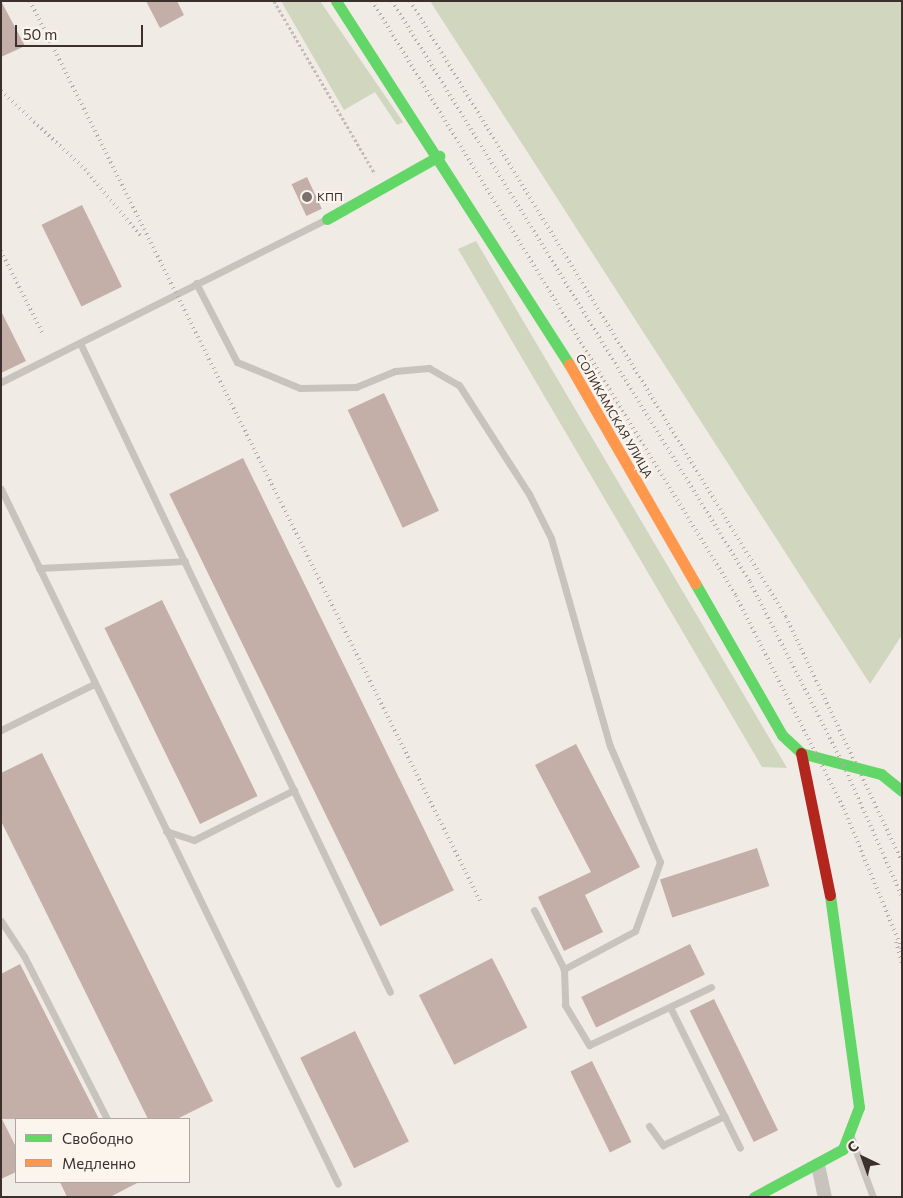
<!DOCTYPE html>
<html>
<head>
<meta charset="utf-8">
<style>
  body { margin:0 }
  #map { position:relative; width:903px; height:1198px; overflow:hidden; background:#f0ebe5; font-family:Commissioner,sans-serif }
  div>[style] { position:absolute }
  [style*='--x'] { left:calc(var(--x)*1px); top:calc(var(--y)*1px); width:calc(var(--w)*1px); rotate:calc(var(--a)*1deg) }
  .green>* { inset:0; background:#d1d6bf }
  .building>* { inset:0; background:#c3afa7; transform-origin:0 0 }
  .path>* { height:3px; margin-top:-1.5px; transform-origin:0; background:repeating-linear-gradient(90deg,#c2bbb6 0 2.5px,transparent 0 5px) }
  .lane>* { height:7px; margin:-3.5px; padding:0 3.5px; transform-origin:3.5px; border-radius:3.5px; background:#c9c3be }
  .street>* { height:14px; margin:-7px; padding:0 7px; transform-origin:7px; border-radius:7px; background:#c9c3be }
  .fast>* { height:11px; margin:-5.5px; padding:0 5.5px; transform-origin:5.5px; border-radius:5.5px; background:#63d668 }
  .slow>* { height:11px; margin:-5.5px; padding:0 5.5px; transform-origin:5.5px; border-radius:5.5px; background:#ff974d }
  .jam>* { height:11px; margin:-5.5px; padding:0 5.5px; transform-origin:5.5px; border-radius:5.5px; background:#b3261e }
  .rail>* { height:4px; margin-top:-2px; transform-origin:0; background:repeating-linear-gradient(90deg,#b1aca8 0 1px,transparent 0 5px) }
  .dots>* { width:14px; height:14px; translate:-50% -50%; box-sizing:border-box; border:2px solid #fbf5ee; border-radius:50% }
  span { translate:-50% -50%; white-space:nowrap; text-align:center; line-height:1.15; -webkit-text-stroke:4px #fbf5ee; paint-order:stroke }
  .poi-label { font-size:12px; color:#3b302b }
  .left { translate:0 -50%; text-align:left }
  .street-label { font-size:12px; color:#3b302b }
  .frame { position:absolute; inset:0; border:2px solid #3b302b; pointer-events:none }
  .legend { position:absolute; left:15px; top:1118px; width:175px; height:65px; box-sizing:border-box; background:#fbf5ee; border:1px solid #aea6a0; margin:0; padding:6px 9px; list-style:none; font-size:15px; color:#3b302b }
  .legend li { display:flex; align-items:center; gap:10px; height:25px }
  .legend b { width:25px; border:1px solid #aea6a0 }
  .north { position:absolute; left:838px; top:1133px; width:50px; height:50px; -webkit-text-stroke:4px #fbf5ee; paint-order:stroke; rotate:318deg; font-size:14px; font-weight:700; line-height:20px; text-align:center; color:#3b302b }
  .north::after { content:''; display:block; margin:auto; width:18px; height:22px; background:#3b302b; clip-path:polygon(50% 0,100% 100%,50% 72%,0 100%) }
  .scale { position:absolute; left:15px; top:25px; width:128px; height:22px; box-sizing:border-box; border:2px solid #3b302b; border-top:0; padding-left:6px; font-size:15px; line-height:18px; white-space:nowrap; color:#3b302b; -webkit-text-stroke:4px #fbf5ee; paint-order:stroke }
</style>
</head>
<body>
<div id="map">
  <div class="green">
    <i style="clip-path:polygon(281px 1px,320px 1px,403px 122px,397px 125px,375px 92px,344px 110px)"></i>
    <i style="clip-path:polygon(430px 1px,902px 1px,902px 635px,870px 684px)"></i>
    <i style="clip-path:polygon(476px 241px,774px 746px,787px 768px,762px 767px,458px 249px)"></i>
  </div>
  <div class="building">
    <i style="clip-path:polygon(1px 1px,25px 46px,1px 57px)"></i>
    <i style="clip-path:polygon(146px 1px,177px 1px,184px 15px,160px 28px)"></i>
    <i style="left:307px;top:177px;width:35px;height:17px;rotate:65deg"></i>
    <i style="left:82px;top:205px;width:91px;height:45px;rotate:64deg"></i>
    <i style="clip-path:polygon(1px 311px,26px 361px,1px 373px)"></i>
    <i style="left:384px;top:393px;width:130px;height:40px;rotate:65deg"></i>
    <i style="left:243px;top:458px;width:481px;height:82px;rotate:64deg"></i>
    <i style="left:162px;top:600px;width:218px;height:64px;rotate:64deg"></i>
    <i style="clip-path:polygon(576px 744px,640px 867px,585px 895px,603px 932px,564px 951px,538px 897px,591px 872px,535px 765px)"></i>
    <i style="clip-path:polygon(42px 753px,213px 1101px,177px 1119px,148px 1119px,1px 821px,1px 773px)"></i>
    <i style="left:757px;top:848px;width:40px;height:102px;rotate:72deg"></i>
    <i style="left:690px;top:944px;width:34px;height:121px;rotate:64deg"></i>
    <i style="left:492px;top:958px;width:78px;height:82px;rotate:63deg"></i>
    <i style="clip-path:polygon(20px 964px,99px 1119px,2px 1119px,16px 1147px,16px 1172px,1px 1179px,1px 974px)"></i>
    <i style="left:714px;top:999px;width:146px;height:27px;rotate:64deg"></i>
    <i style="left:355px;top:1031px;width:123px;height:61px;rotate:64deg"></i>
    <i style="left:592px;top:1061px;width:90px;height:24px;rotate:64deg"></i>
    <i style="clip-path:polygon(60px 1182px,139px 1182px,110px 1197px,67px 1197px)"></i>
  </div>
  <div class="path">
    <i style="--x:274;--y:1;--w:200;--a:59.7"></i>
  </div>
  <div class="lane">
    <i style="--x:196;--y:283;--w:89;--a:62.6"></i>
    <i style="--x:237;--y:362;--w:68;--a:22.4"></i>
    <i style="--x:300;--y:388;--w:56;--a:-1"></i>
    <i style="--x:356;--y:387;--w:42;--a:-22.3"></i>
    <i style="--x:395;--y:371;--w:34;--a:-5"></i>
    <i style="--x:429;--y:368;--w:34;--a:30"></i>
    <i style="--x:459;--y:385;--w:130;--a:57.3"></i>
    <i style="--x:529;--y:494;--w:49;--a:63.4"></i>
    <i style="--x:551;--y:538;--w:216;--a:74.2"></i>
    <i style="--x:610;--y:746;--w:126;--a:66.7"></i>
    <i style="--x:660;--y:862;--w:73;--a:109.9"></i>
    <i style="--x:635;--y:931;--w:81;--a:151.8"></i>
    <i style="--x:564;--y:969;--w:66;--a:-117"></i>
    <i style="--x:80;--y:343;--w:719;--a:64.47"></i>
    <i style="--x:1;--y:382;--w:364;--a:-26.6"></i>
    <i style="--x:1;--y:489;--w:772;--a:64.13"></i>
    <i style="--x:39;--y:568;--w:146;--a:-2.7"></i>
    <i style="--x:1;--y:730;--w:104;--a:-26.3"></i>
    <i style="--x:166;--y:831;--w:29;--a:18"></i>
    <i style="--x:194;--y:840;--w:112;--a:-26.6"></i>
    <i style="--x:1;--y:921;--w:42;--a:56.7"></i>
    <i style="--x:24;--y:956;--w:183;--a:63"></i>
    <i style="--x:564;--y:969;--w:36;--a:88"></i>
    <i style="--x:565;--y:1005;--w:47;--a:59"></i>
    <i style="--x:589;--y:1045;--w:135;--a:-25.4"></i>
    <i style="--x:670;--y:1007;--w:157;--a:63.6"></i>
    <i style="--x:649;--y:1126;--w:24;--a:54"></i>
    <i style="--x:663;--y:1145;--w:68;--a:-25.4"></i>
    <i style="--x:851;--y:1137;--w:64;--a:69.9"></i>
  </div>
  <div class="street">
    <i style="--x:818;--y:1165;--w:33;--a:78"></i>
  </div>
  <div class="fast">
    <i style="--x:336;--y:1;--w:431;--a:57.3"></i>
    <i style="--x:327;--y:219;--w:129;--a:-29.4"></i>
    <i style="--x:695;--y:583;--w:175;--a:60.2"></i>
    <i style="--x:782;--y:735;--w:26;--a:43"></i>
    <i style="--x:801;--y:753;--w:83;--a:14.7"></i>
    <i style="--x:881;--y:774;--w:27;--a:39"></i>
    <i style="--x:754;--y:1197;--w:101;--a:-28.3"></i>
    <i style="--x:843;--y:1149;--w:45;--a:-69.1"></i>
    <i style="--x:859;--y:1107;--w:214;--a:-97.8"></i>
  </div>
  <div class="slow">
    <i style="--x:569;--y:364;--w:253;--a:60.1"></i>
  </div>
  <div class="jam">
    <i style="--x:801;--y:753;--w:145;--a:78.5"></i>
  </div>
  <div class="rail">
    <i style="--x:30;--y:1;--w:1006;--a:63.43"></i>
    <i style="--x:372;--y:1;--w:698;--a:58.54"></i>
    <i style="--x:736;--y:596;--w:239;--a:63.1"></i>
    <i style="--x:844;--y:809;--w:152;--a:67.5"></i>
    <i style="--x:392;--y:1;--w:682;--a:58.36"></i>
    <i style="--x:750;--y:582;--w:207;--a:62.9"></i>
    <i style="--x:844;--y:766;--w:143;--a:66.1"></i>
    <i style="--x:410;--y:1;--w:722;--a:58.6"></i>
    <i style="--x:786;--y:617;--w:270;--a:64.6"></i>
    <i style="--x:1;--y:91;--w:115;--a:42.9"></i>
    <i style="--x:85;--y:169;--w:89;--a:50.4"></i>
    <i style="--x:1;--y:251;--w:93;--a:63.2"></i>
    <i style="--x:896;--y:942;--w:22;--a:74"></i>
  </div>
  <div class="dots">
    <i style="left:307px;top:197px;background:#7a716c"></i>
  </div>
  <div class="poi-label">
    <span class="left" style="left:317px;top:197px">КПП</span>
  </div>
  <div class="street-label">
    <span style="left:614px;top:416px;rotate:60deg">СОЛИКАМСКАЯ УЛИЦА</span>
  </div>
  <div class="frame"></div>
  <ul class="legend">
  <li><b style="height:6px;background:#63d668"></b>Свободно</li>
  <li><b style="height:6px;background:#ff974d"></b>Медленно</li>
  </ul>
  <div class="north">С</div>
  <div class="scale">50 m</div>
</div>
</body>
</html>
